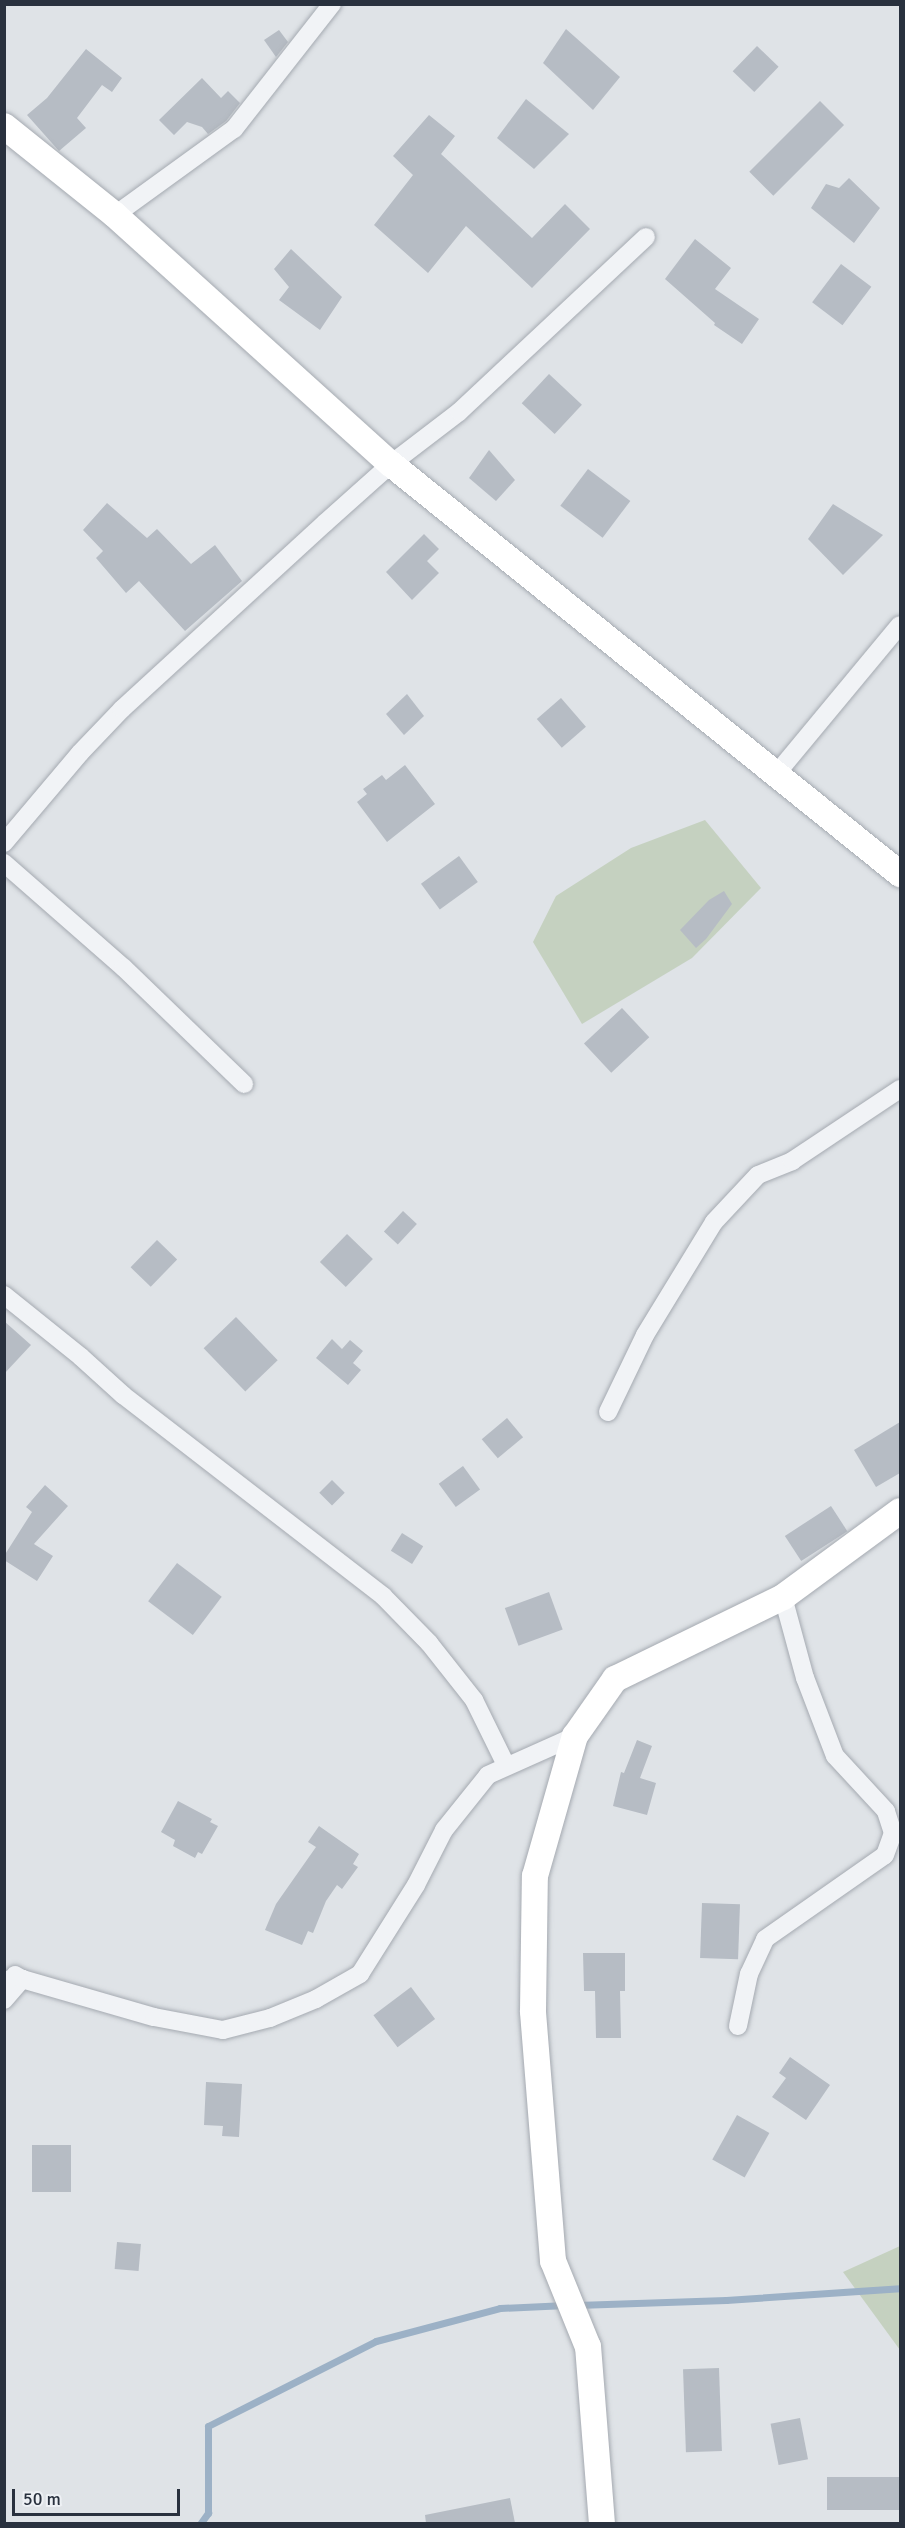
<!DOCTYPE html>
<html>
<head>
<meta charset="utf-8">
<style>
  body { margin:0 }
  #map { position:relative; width:905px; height:2528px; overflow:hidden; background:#dfe3e7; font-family:Signika,sans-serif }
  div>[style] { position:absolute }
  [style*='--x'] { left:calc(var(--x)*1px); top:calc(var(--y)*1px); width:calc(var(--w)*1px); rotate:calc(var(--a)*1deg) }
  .green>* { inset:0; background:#c5d1c0 }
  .stream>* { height:7px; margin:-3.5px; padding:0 3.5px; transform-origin:3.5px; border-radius:3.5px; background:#9cb1c6 }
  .building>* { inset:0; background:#b6bcc4; transform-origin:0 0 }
  .roads { filter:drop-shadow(0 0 2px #a5aab1) drop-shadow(0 0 2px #a5aab1) }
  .street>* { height:18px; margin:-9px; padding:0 9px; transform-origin:9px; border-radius:9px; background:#f1f3f6 }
  .secondary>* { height:26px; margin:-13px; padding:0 13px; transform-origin:13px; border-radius:13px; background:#fff }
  span { translate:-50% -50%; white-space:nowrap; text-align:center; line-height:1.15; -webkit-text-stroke:6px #eef1f5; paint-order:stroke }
  .frame { position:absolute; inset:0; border:6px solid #29313e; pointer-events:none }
  .scale { position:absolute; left:12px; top:2489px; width:168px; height:27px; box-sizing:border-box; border:3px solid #29313e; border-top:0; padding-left:8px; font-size:18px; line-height:21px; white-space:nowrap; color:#29313e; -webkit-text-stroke:4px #eef1f5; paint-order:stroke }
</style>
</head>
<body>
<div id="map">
  <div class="green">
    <i style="clip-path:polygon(705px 820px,761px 888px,692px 958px,582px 1024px,533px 942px,556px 896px,631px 848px)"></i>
    <i style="clip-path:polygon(900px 2246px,900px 2350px,843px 2272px)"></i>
  </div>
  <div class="stream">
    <i style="--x:577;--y:2305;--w:149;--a:-1.9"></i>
    <i style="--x:726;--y:2300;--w:174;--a:-3.9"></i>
    <i style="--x:200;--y:2524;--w:14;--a:-54"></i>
    <i style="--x:208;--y:2513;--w:87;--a:-90"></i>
    <i style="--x:208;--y:2426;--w:188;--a:-26.8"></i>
    <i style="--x:376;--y:2341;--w:128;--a:-14.9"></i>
    <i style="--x:500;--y:2308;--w:66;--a:-2.6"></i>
  </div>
  <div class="building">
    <i style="clip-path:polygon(566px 29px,620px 77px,593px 110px,543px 63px)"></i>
    <i style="clip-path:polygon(279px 30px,288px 42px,276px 57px,264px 40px)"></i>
    <i style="left:757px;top:46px;width:30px;height:35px;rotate:44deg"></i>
    <i style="clip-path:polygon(86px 49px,122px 78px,112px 92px,102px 85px,77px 118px,86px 128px,59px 151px,27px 115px,47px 98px)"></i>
    <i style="clip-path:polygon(202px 78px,221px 98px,228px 91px,240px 103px,226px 121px,208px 134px,202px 127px,187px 122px,174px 135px,159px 120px)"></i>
    <i style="clip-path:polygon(526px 99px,569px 134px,534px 169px,497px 138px)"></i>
    <i style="left:820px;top:101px;width:34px;height:100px;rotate:45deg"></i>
    <i style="clip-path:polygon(429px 115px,455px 136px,441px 154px,532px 238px,565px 204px,590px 229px,532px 288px,466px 226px,428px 273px,374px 225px,413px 175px,393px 156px)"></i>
    <i style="clip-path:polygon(849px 178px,880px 208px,854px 243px,811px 208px,826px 184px,839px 188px)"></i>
    <i style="clip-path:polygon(695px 239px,731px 268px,715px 289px,759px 319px,742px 344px,714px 325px,715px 323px,665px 279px)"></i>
    <i style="clip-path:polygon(291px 249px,342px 297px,320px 330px,279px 300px,289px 287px,274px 269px)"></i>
    <i style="left:841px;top:264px;width:38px;height:48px;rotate:37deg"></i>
    <i style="left:549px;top:374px;width:45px;height:40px;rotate:43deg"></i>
    <i style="clip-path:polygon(489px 450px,515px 480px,496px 501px,469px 478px)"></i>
    <i style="left:588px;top:469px;width:53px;height:46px;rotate:37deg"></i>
    <i style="clip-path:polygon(107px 503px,147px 538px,157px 529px,191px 564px,215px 545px,242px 581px,185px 631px,139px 581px,126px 593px,96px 558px,103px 551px,83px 530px)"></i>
    <i style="clip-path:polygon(833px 504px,883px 535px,843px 575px,808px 539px)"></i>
    <i style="clip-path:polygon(424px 534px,439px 549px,427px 561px,439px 573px,412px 600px,386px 572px)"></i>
    <i style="clip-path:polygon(407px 694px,424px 716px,404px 735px,386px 714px)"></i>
    <i style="left:561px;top:698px;width:38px;height:32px;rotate:49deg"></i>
    <i style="clip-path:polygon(405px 765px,435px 804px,387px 842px,357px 802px,367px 794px,363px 789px,382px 775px,386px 780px)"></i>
    <i style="left:459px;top:856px;width:32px;height:47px;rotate:54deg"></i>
    <i style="clip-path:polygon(724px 891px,732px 904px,706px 939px,696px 948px,680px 930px,709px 900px)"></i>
    <i style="left:622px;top:1008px;width:40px;height:52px;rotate:47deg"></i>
    <i style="left:403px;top:1211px;width:19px;height:28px;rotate:43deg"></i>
    <i style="left:347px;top:1234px;width:36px;height:39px;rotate:44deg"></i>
    <i style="left:157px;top:1240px;width:28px;height:38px;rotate:44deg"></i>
    <i style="left:236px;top:1317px;width:60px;height:45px;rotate:46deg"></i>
    <i style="clip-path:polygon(4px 1321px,31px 1345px,4px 1374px)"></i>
    <i style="clip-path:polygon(332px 1339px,342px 1349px,350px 1340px,363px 1351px,353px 1363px,361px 1370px,348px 1385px,316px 1358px)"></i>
    <i style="left:507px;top:1418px;width:25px;height:33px;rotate:50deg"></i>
    <i style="clip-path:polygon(900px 1422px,900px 1473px,876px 1487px,854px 1450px)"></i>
    <i style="left:463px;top:1466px;width:29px;height:30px;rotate:54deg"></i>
    <i style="left:332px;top:1480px;width:18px;height:18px;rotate:45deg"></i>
    <i style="clip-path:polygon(45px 1485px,68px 1506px,34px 1544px,53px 1556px,37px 1581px,4px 1560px,4px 1556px,32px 1512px,26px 1507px)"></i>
    <i style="left:831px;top:1506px;width:30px;height:55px;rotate:57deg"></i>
    <i style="left:402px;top:1533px;width:25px;height:21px;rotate:32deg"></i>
    <i style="left:177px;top:1563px;width:56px;height:48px;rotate:37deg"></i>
    <i style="left:549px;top:1592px;width:40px;height:47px;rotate:70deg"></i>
    <i style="clip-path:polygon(637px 1740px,652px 1746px,640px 1778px,656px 1783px,647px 1815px,613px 1806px,621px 1772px,624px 1773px)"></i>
    <i style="clip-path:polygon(178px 1801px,212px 1819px,210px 1822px,218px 1826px,202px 1854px,198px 1852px,195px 1858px,173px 1846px,175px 1840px,161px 1832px)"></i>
    <i style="clip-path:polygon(319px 1826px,359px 1854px,353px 1864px,358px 1867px,342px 1889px,337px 1885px,326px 1901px,313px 1933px,308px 1931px,302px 1945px,265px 1930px,276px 1904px,316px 1847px,308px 1842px)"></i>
    <i style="left:702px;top:1903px;width:38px;height:55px;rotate:2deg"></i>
    <i style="clip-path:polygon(583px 1953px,625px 1953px,625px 1991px,620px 1991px,621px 2038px,596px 2038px,595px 1991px,584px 1991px)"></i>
    <i style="left:411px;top:1987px;width:40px;height:47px;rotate:53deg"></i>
    <i style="clip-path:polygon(790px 2057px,830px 2085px,806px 2120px,772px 2097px,786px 2078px,779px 2073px)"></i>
    <i style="clip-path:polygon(206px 2082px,242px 2084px,239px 2137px,222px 2136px,223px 2126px,204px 2125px)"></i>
    <i style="left:737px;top:2115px;width:37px;height:51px;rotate:29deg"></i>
    <i style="left:32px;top:2145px;width:39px;height:47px"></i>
    <i style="left:117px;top:2242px;width:24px;height:27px;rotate:5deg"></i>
    <i style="left:719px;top:2368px;width:83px;height:36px;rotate:88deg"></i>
    <i style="left:800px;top:2418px;width:42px;height:30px;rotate:79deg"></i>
    <i style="left:900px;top:2477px;width:33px;height:73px;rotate:90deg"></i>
    <i style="clip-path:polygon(510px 2498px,515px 2523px,426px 2523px,425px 2515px)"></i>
  </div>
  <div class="roads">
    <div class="street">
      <i style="--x:115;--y:215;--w:147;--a:-35.9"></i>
      <i style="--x:234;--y:129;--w:159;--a:-51.9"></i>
      <i style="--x:777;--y:773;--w:192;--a:-50.3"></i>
      <i style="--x:4;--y:843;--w:118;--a:-49.8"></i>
      <i style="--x:80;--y:753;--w:61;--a:-46.3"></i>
      <i style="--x:122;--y:709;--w:275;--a:-42.5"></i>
      <i style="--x:325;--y:523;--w:89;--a:-41.8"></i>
      <i style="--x:391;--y:464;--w:86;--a:-37.4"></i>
      <i style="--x:459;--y:412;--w:256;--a:-43.1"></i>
      <i style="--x:4;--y:863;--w:159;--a:41.2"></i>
      <i style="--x:124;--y:968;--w:167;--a:44"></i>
      <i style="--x:4;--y:1295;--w:99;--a:38.8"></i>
      <i style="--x:81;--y:1357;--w:57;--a:42.1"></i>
      <i style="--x:123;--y:1395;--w:329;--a:37.7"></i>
      <i style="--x:383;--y:1596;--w:66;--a:45.6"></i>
      <i style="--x:429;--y:1643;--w:73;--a:51.7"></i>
      <i style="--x:474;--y:1700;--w:72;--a:63.8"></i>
      <i style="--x:608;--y:1412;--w:85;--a:-64.3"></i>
      <i style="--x:645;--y:1335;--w:132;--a:-58.6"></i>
      <i style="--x:714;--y:1222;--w:64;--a:-46.9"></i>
      <i style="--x:758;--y:1175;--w:37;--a:-22"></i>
      <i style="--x:792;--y:1161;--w:130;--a:-33.7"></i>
      <i style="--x:4;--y:1980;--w:18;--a:-3"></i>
      <i style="--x:22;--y:1979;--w:137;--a:16.1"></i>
      <i style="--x:154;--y:2017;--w:70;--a:10.7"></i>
      <i style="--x:223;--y:2030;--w:49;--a:-14.3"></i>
      <i style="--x:270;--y:2018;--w:50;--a:-22.4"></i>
      <i style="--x:316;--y:1999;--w:51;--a:-29.6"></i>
      <i style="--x:360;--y:1974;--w:105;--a:-57.8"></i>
      <i style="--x:416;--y:1885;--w:62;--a:-63"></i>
      <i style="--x:444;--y:1830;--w:70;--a:-51.3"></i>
      <i style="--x:488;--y:1775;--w:95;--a:-24.1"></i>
      <i style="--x:4;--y:2000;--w:28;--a:-49"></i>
      <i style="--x:22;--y:1979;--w:8;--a:-150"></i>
      <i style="--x:738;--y:2026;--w:53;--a:-78.1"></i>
      <i style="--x:749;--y:1974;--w:38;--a:-65"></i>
      <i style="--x:765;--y:1939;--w:146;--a:-35"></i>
      <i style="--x:885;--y:1855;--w:23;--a:-70"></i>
      <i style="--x:893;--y:1833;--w:23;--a:-108"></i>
      <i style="--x:886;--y:1811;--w:75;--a:-132.8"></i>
      <i style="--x:835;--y:1756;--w:84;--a:-111"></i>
      <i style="--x:805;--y:1678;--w:84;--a:-105.2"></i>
    </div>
    <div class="secondary">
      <i style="--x:4;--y:126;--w:142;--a:38.7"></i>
      <i style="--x:115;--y:215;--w:372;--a:42.1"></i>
      <i style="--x:391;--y:464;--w:654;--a:38.85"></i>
      <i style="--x:602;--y:2524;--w:178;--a:-94.5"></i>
      <i style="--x:588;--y:2347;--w:93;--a:-112.1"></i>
      <i style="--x:553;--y:2261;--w:251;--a:-94.6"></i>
      <i style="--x:533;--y:2011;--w:135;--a:-89.2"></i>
      <i style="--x:535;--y:1876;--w:146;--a:-74.1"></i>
      <i style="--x:575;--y:1736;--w:70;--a:-54.9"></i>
      <i style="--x:615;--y:1679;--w:187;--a:-26"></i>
      <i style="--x:783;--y:1597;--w:145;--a:-36.3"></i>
    </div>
  </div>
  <div class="frame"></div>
  <div class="scale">50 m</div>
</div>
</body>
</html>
